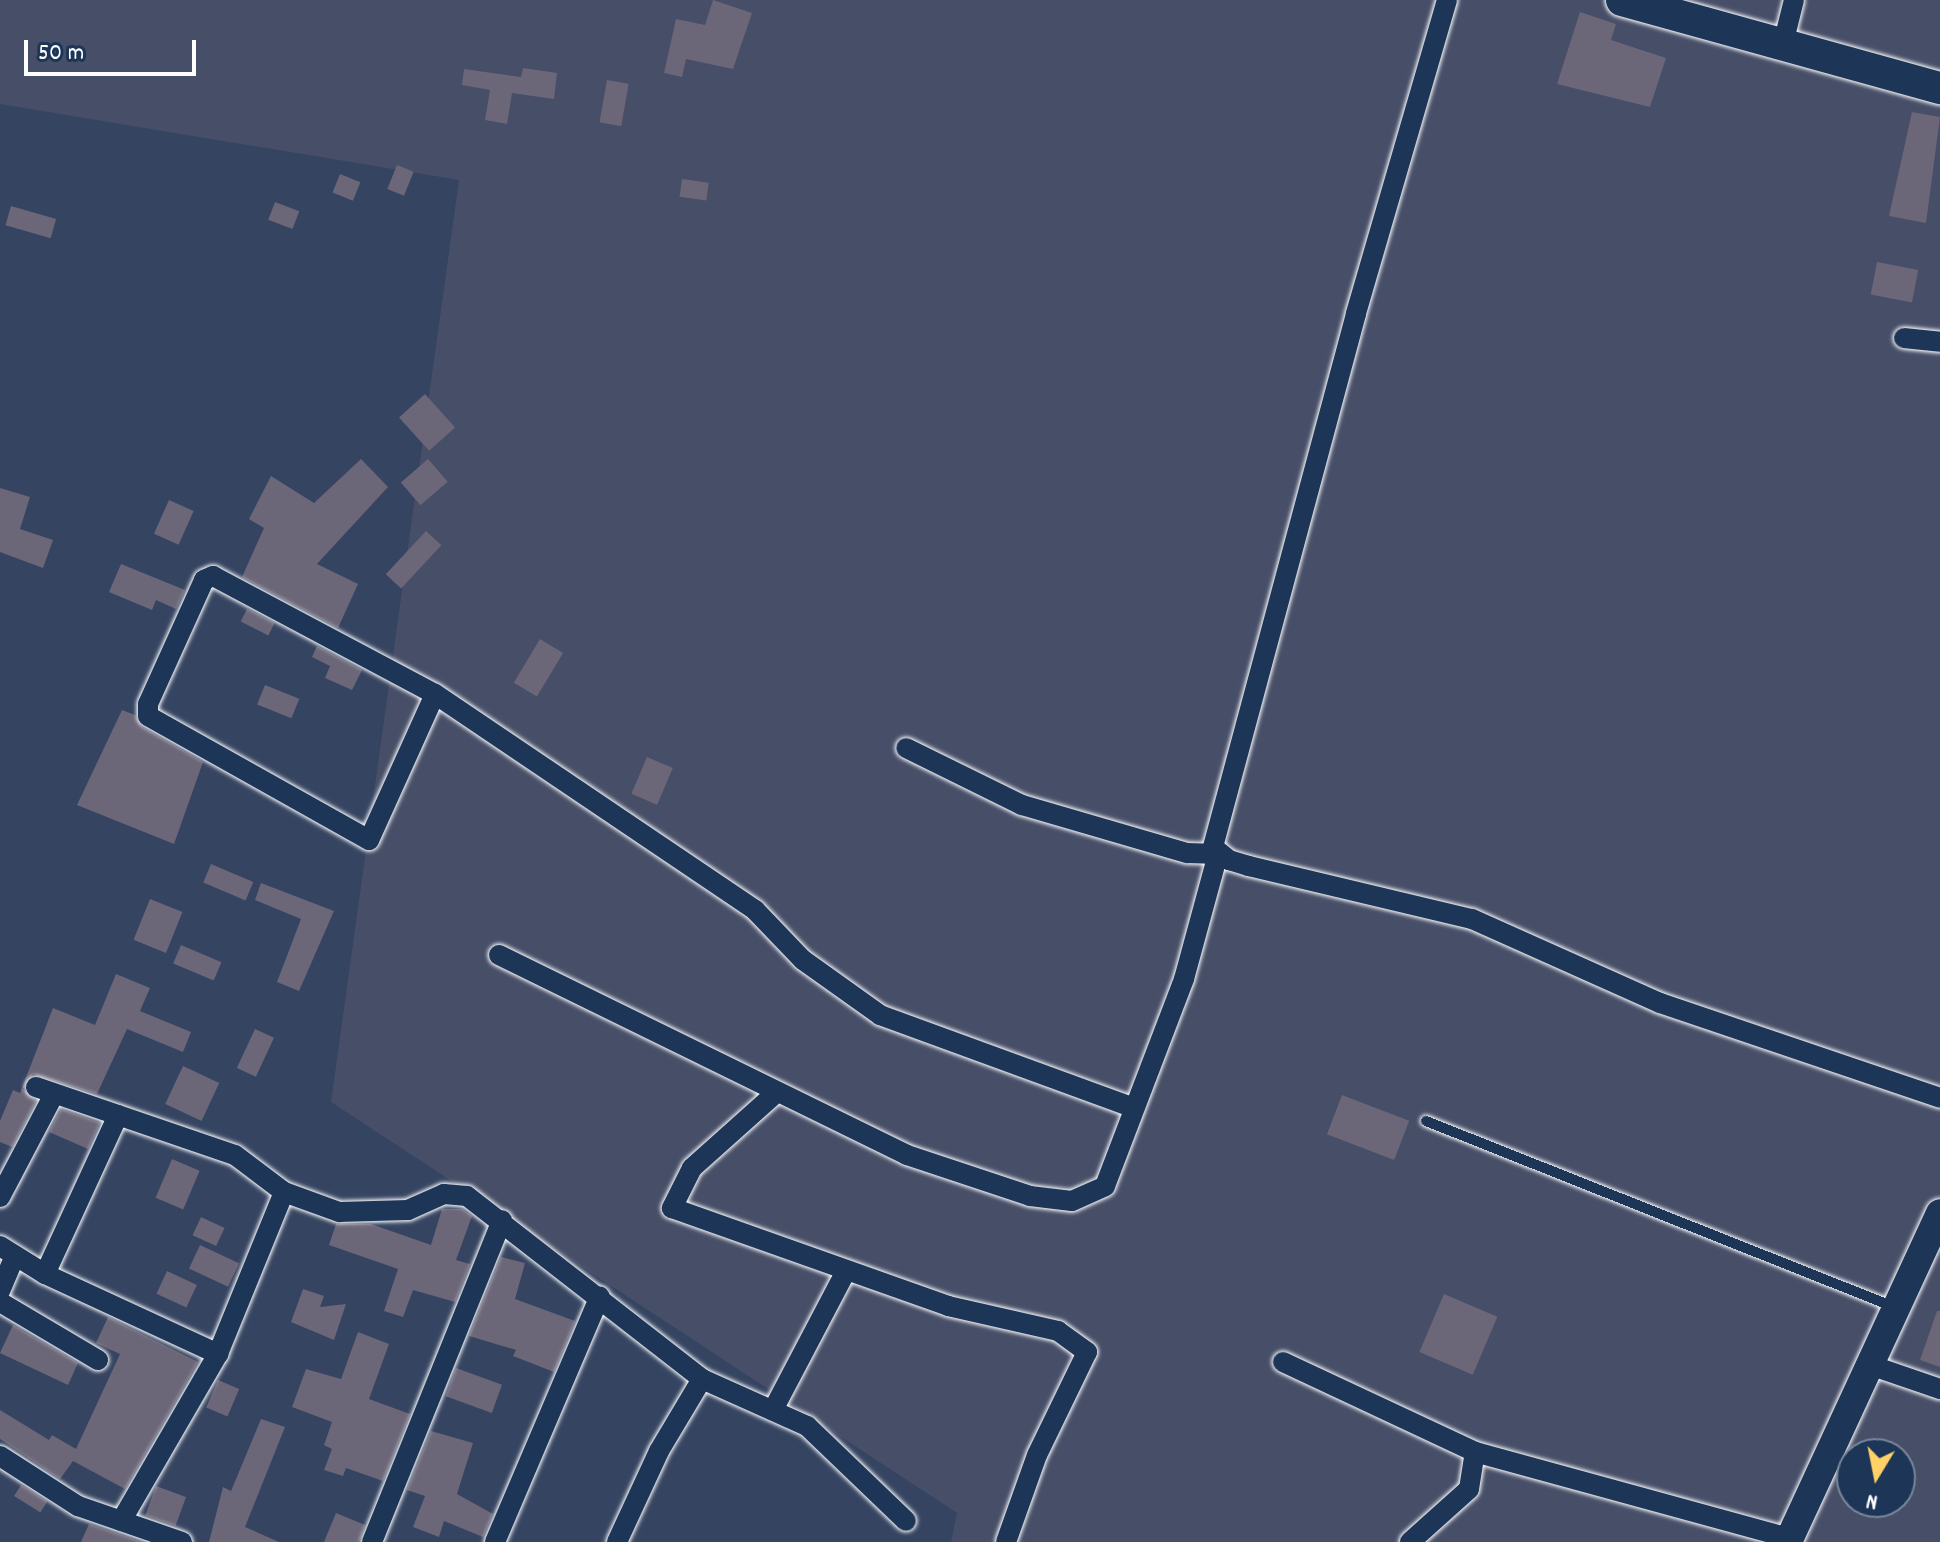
<!DOCTYPE html>
<html>
<head>
<meta charset="utf-8">
<style>
  body { margin:0 }
  #map { position:relative; width:1940px; height:1542px; overflow:hidden; background:#354461; font-family:Dekko,sans-serif }
  div>[style] { position:absolute }
  [style*='--x'] { left:calc(var(--x)*1px); top:calc(var(--y)*1px); width:calc(var(--w)*1px); rotate:calc(var(--a)*1deg) }
  .built>* { inset:0; background:#464e68 }
  .building>* { inset:0; background:#6c6679; transform-origin:0 0 }
  .roads { filter:drop-shadow(0 0 2px #fff) drop-shadow(0 0 2px #fff) }
  .lane>* { height:10px; margin:-5px; padding:0 5px; transform-origin:5px; border-radius:5px; background:#1d3557 }
  .street>* { height:20px; margin:-10px; padding:0 10px; transform-origin:10px; border-radius:10px; background:#1d3557 }
  .secondary>* { height:28px; margin:-14px; padding:0 14px; transform-origin:14px; border-radius:14px; background:#1d3557 }
  .primary>* { height:32px; margin:-16px; padding:0 16px; transform-origin:16px; border-radius:16px; background:#1d3557 }
  span { translate:-50% -50%; white-space:nowrap; text-align:center; line-height:1.15; -webkit-text-stroke:6px #1d3557; paint-order:stroke }
  .north { position:absolute; left:1836px; top:1438px; width:80px; height:80px; box-sizing:border-box; background:#1d3557; border:2px solid #77869a; border-radius:50%; rotate:190deg; font-size:22px; font-weight:700; line-height:32px; text-align:center; color:#fff }
  .north::after { content:''; display:block; margin:auto; width:28px; height:36px; background:#ffd166; clip-path:polygon(50% 0,100% 100%,50% 72%,0 100%) }
  .scale { position:absolute; left:24px; top:40px; width:172px; height:36px; box-sizing:border-box; border:4px solid #fff; border-top:0; padding-left:10px; font-size:24px; line-height:28px; white-space:nowrap; color:#fff; -webkit-text-stroke:6px #1d3557; paint-order:stroke }
</style>
</head>
<body>
<div id="map">
  <div class="built">
    <i style="clip-path:polygon(evenodd,0 0,1940px 0,1940px 1542px,951px 1542px,957px 1513px,331px 1102px,459px 180px,0 104px,0 0,1852px 1454px,1900px 1454px,1900px 1502px,1852px 1502px,1852px 1454px)"></i>
  </div>
  <div class="building">
    <i style="clip-path:polygon(713px 0,752px 13px,733px 69px,686px 59px,682px 77px,664px 73px,676px 19px,705px 25px)"></i>
    <i style="clip-path:polygon(1580px 12px,1616px 24px,1611px 40px,1666px 58px,1650px 107px,1557px 84px)"></i>
    <i style="clip-path:polygon(523px 68px,557px 73px,554px 99px,512px 93px,507px 124px,485px 120px,490px 90px,462px 85px,464px 69px,521px 77px)"></i>
    <i style="left:607px;top:80px;width:22px;height:43px;rotate:10deg"></i>
    <i style="clip-path:polygon(1912px 112px,1940px 117px,1926px 223px,1889px 216px)"></i>
    <i style="left:397px;top:165px;width:18px;height:26px;rotate:22deg"></i>
    <i style="left:340px;top:174px;width:22px;height:20px;rotate:22deg"></i>
    <i style="left:682px;top:179px;width:27px;height:18px;rotate:8deg"></i>
    <i style="left:275px;top:202px;width:26px;height:19px;rotate:21deg"></i>
    <i style="left:11px;top:206px;width:47px;height:20px;rotate:16deg"></i>
    <i style="left:1877px;top:262px;width:42px;height:33px;rotate:11deg"></i>
    <i style="left:425px;top:394px;width:45px;height:35px;rotate:48deg"></i>
    <i style="clip-path:polygon(361px 459px,388px 487px,317px 564px,358px 584px,338px 628px,242px 577px,264px 528px,249px 519px,271px 476px,314px 503px)"></i>
    <i style="left:428px;top:459px;width:30px;height:36px;rotate:49deg"></i>
    <i style="clip-path:polygon(0 488px,30px 497px,20px 529px,53px 540px,43px 568px,0 552px)"></i>
    <i style="left:169px;top:500px;width:27px;height:37px;rotate:24deg"></i>
    <i style="left:426px;top:531px;width:21px;height:59px;rotate:43deg"></i>
    <i style="clip-path:polygon(121px 564px,185px 590px,176px 609px,156px 600px,152px 610px,109px 592px)"></i>
    <i style="left:247px;top:609px;width:31px;height:14px;rotate:27deg"></i>
    <i style="left:540px;top:639px;width:27px;height:51px;rotate:31deg"></i>
    <i style="clip-path:polygon(317px 646px,362px 670px,352px 690px,325px 678px,330px 666px,312px 657px)"></i>
    <i style="left:265px;top:685px;width:37px;height:21px;rotate:22deg"></i>
    <i style="clip-path:polygon(122px 710px,135px 715px,142px 727px,203px 762px,174px 844px,77px 805px)"></i>
    <i style="left:647px;top:757px;width:28px;height:40px;rotate:23deg"></i>
    <i style="left:211px;top:864px;width:46px;height:20px;rotate:23deg"></i>
    <i style="clip-path:polygon(261px 883px,334px 911px,299px 991px,277px 982px,301px 919px,255px 900px)"></i>
    <i style="left:150px;top:899px;width:35px;height:44px;rotate:22deg"></i>
    <i style="left:181px;top:945px;width:44px;height:20px;rotate:23deg"></i>
    <i style="clip-path:polygon(116px 974px,150px 988px,140px 1011px,191px 1032px,183px 1052px,127px 1029px,97px 1094px,33px 1074px,23px 1089px,36px 1101px,12px 1147px,0 1142px,0 1121px,13px 1090px,20px 1093px,53px 1008px,95px 1025px)"></i>
    <i style="left:255px;top:1029px;width:21px;height:43px;rotate:25deg"></i>
    <i style="left:183px;top:1066px;width:40px;height:42px;rotate:25deg"></i>
    <i style="left:1342px;top:1095px;width:72px;height:42px;rotate:21deg"></i>
    <i style="clip-path:polygon(61px 1109px,100px 1123px,88px 1149px,49px 1132px)"></i>
    <i style="left:172px;top:1159px;width:30px;height:42px;rotate:23deg"></i>
    <i style="clip-path:polygon(442px 1209px,462px 1209px,472px 1216px,456px 1260px,470px 1264px,455px 1302px,413px 1290px,403px 1317px,384px 1311px,398px 1269px,329px 1245px,336px 1224px,371px 1224px,431px 1245px)"></i>
    <i style="left:201px;top:1217px;width:26px;height:20px;rotate:25deg"></i>
    <i style="left:200px;top:1245px;width:43px;height:26px;rotate:25deg"></i>
    <i style="clip-path:polygon(501px 1257px,525px 1263px,515px 1299px,575px 1321px,554px 1372px,513px 1356px,516px 1350px,469px 1336px)"></i>
    <i style="left:167px;top:1271px;width:33px;height:25px;rotate:25deg"></i>
    <i style="clip-path:polygon(303px 1289px,324px 1296px,320px 1307px,346px 1304px,334px 1340px,291px 1322px)"></i>
    <i style="left:1444px;top:1294px;width:58px;height:63px;rotate:23deg"></i>
    <i style="clip-path:polygon(1937px 1311px,1940px 1311px,1940px 1367px,1920px 1360px)"></i>
    <i style="clip-path:polygon(108px 1317px,198px 1362px,125px 1489px,73px 1461px,60px 1479px,0 1439px,0 1410px,49px 1440px,52px 1435px,76px 1449px,120px 1354px,96px 1343px)"></i>
    <i style="clip-path:polygon(13px 1325px,78px 1363px,68px 1385px,0 1353px)"></i>
    <i style="clip-path:polygon(358px 1332px,389px 1344px,369px 1399px,410px 1414px,383px 1481px,346px 1468px,343px 1476px,324px 1470px,332px 1449px,324px 1445px,332px 1422px,292px 1407px,306px 1369px,341px 1379px)"></i>
    <i style="left:456px;top:1368px;width:49px;height:30px;rotate:20deg"></i>
    <i style="left:218px;top:1380px;width:23px;height:30px;rotate:23deg"></i>
    <i style="clip-path:polygon(261px 1419px,285px 1427px,245px 1527px,279px 1542px,209px 1542px,223px 1487px,231px 1491px)"></i>
    <i style="clip-path:polygon(431px 1431px,473px 1443px,457px 1494px,493px 1514px,483px 1537px,444px 1521px,439px 1537px,413px 1527px,425px 1496px,407px 1490px)"></i>
    <i style="left:21px;top:1485px;width:31px;height:13px;rotate:32deg"></i>
    <i style="left:156px;top:1486px;width:32px;height:31px;rotate:20deg"></i>
    <i style="clip-path:polygon(336px 1513px,365px 1525px,359px 1542px,324px 1542px)"></i>
    <i style="clip-path:polygon(89px 1524px,142px 1542px,81px 1542px)"></i>
  </div>
  <div class="roads">
    <div class="lane">
      <i style="--x:1426;--y:1121;--w:504;--a:21.67"></i>
    </div>
    <div class="street">
      <i style="--x:1447;--y:0;--w:327;--a:106.2"></i>
      <i style="--x:1356;--y:314;--w:552;--a:105.02"></i>
      <i style="--x:1213;--y:847;--w:21;--a:39"></i>
      <i style="--x:1229;--y:860;--w:21;--a:17"></i>
      <i style="--x:1249;--y:866;--w:229;--a:13.4"></i>
      <i style="--x:1472;--y:919;--w:206;--a:24.1"></i>
      <i style="--x:1660;--y:1003;--w:296;--a:18.7"></i>
      <i style="--x:1783;--y:44;--w:45;--a:-76"></i>
      <i style="--x:1904;--y:338;--w:36;--a:6"></i>
      <i style="--x:435;--y:694;--w:160;--a:114.3"></i>
      <i style="--x:369;--y:840;--w:253;--a:-150.7"></i>
      <i style="--x:148;--y:716;--w:12;--a:-90"></i>
      <i style="--x:148;--y:704;--w:136;--a:-65.7"></i>
      <i style="--x:204;--y:580;--w:10;--a:-24"></i>
      <i style="--x:213;--y:576;--w:251;--a:28"></i>
      <i style="--x:435;--y:694;--w:386;--a:34"></i>
      <i style="--x:755;--y:910;--w:69;--a:46.2"></i>
      <i style="--x:803;--y:960;--w:95;--a:35.5"></i>
      <i style="--x:880;--y:1015;--w:270;--a:20.1"></i>
      <i style="--x:499;--y:955;--w:454;--a:26.1"></i>
      <i style="--x:907;--y:1155;--w:130;--a:18.4"></i>
      <i style="--x:1030;--y:1196;--w:42;--a:6.8"></i>
      <i style="--x:1072;--y:1201;--w:36;--a:-24"></i>
      <i style="--x:1105;--y:1186;--w:222;--a:-69.1"></i>
      <i style="--x:1184;--y:979;--w:130;--a:-74.8"></i>
      <i style="--x:1218;--y:854;--w:31;--a:-178"></i>
      <i style="--x:1187;--y:853;--w:172;--a:-163.8"></i>
      <i style="--x:1022;--y:805;--w:129;--a:-153.8"></i>
      <i style="--x:36;--y:1087;--w:210;--a:18.9"></i>
      <i style="--x:235;--y:1155;--w:61;--a:37.1"></i>
      <i style="--x:284;--y:1192;--w:175;--a:112.2"></i>
      <i style="--x:218;--y:1354;--w:193;--a:120.1"></i>
      <i style="--x:777;--y:1092;--w:114;--a:138.2"></i>
      <i style="--x:692;--y:1168;--w:45;--a:116.6"></i>
      <i style="--x:672;--y:1208;--w:293;--a:19.5"></i>
      <i style="--x:948;--y:1306;--w:113;--a:12.8"></i>
      <i style="--x:1058;--y:1331;--w:36;--a:36"></i>
      <i style="--x:1087;--y:1352;--w:114;--a:115.9"></i>
      <i style="--x:1037;--y:1455;--w:92;--a:109.6"></i>
      <i style="--x:284;--y:1192;--w:59;--a:20"></i>
      <i style="--x:339;--y:1212;--w:69;--a:-1.7"></i>
      <i style="--x:408;--y:1210;--w:39;--a:-24"></i>
      <i style="--x:444;--y:1194;--w:23;--a:5"></i>
      <i style="--x:467;--y:1196;--w:298;--a:37.9"></i>
      <i style="--x:0;--y:1197;--w:116;--a:-62.3"></i>
      <i style="--x:0;--y:1246;--w:53;--a:31.9"></i>
      <i style="--x:45;--y:1274;--w:191;--a:24.8"></i>
      <i style="--x:45;--y:1274;--w:175;--a:-65.3"></i>
      <i style="--x:0;--y:1291;--w:38;--a:-67"></i>
      <i style="--x:0;--y:1302;--w:114;--a:30.6"></i>
      <i style="--x:1283;--y:1362;--w:212;--a:25.1"></i>
      <i style="--x:1475;--y:1452;--w:327;--a:15.3"></i>
      <i style="--x:1870;--y:1365;--w:74;--a:18.9"></i>
      <i style="--x:773;--y:1410;--w:157;--a:-62.3"></i>
      <i style="--x:0;--y:1456;--w:93;--a:32.7"></i>
      <i style="--x:78;--y:1506;--w:110;--a:19.1"></i>
      <i style="--x:372;--y:1542;--w:347;--a:-68"></i>
      <i style="--x:495;--y:1542;--w:267;--a:-66.9"></i>
      <i style="--x:617;--y:1542;--w:100;--a:-65.2"></i>
      <i style="--x:659;--y:1451;--w:84;--a:-59.2"></i>
      <i style="--x:702;--y:1379;--w:115;--a:24.1"></i>
      <i style="--x:807;--y:1426;--w:137;--a:43.8"></i>
      <i style="--x:1410;--y:1542;--w:79;--a:-41.9"></i>
      <i style="--x:1469;--y:1489;--w:37;--a:-81"></i>
    </div>
    <div class="secondary">
      <i style="--x:1788;--y:1542;--w:362;--a:-65.2"></i>
    </div>
    <div class="primary">
      <i style="--x:1622;--y:0;--w:330;--a:15.5"></i>
    </div>
  </div>
  <div class="north">N</div>
  <div class="scale">50 m</div>
</div>
</body>
</html>
